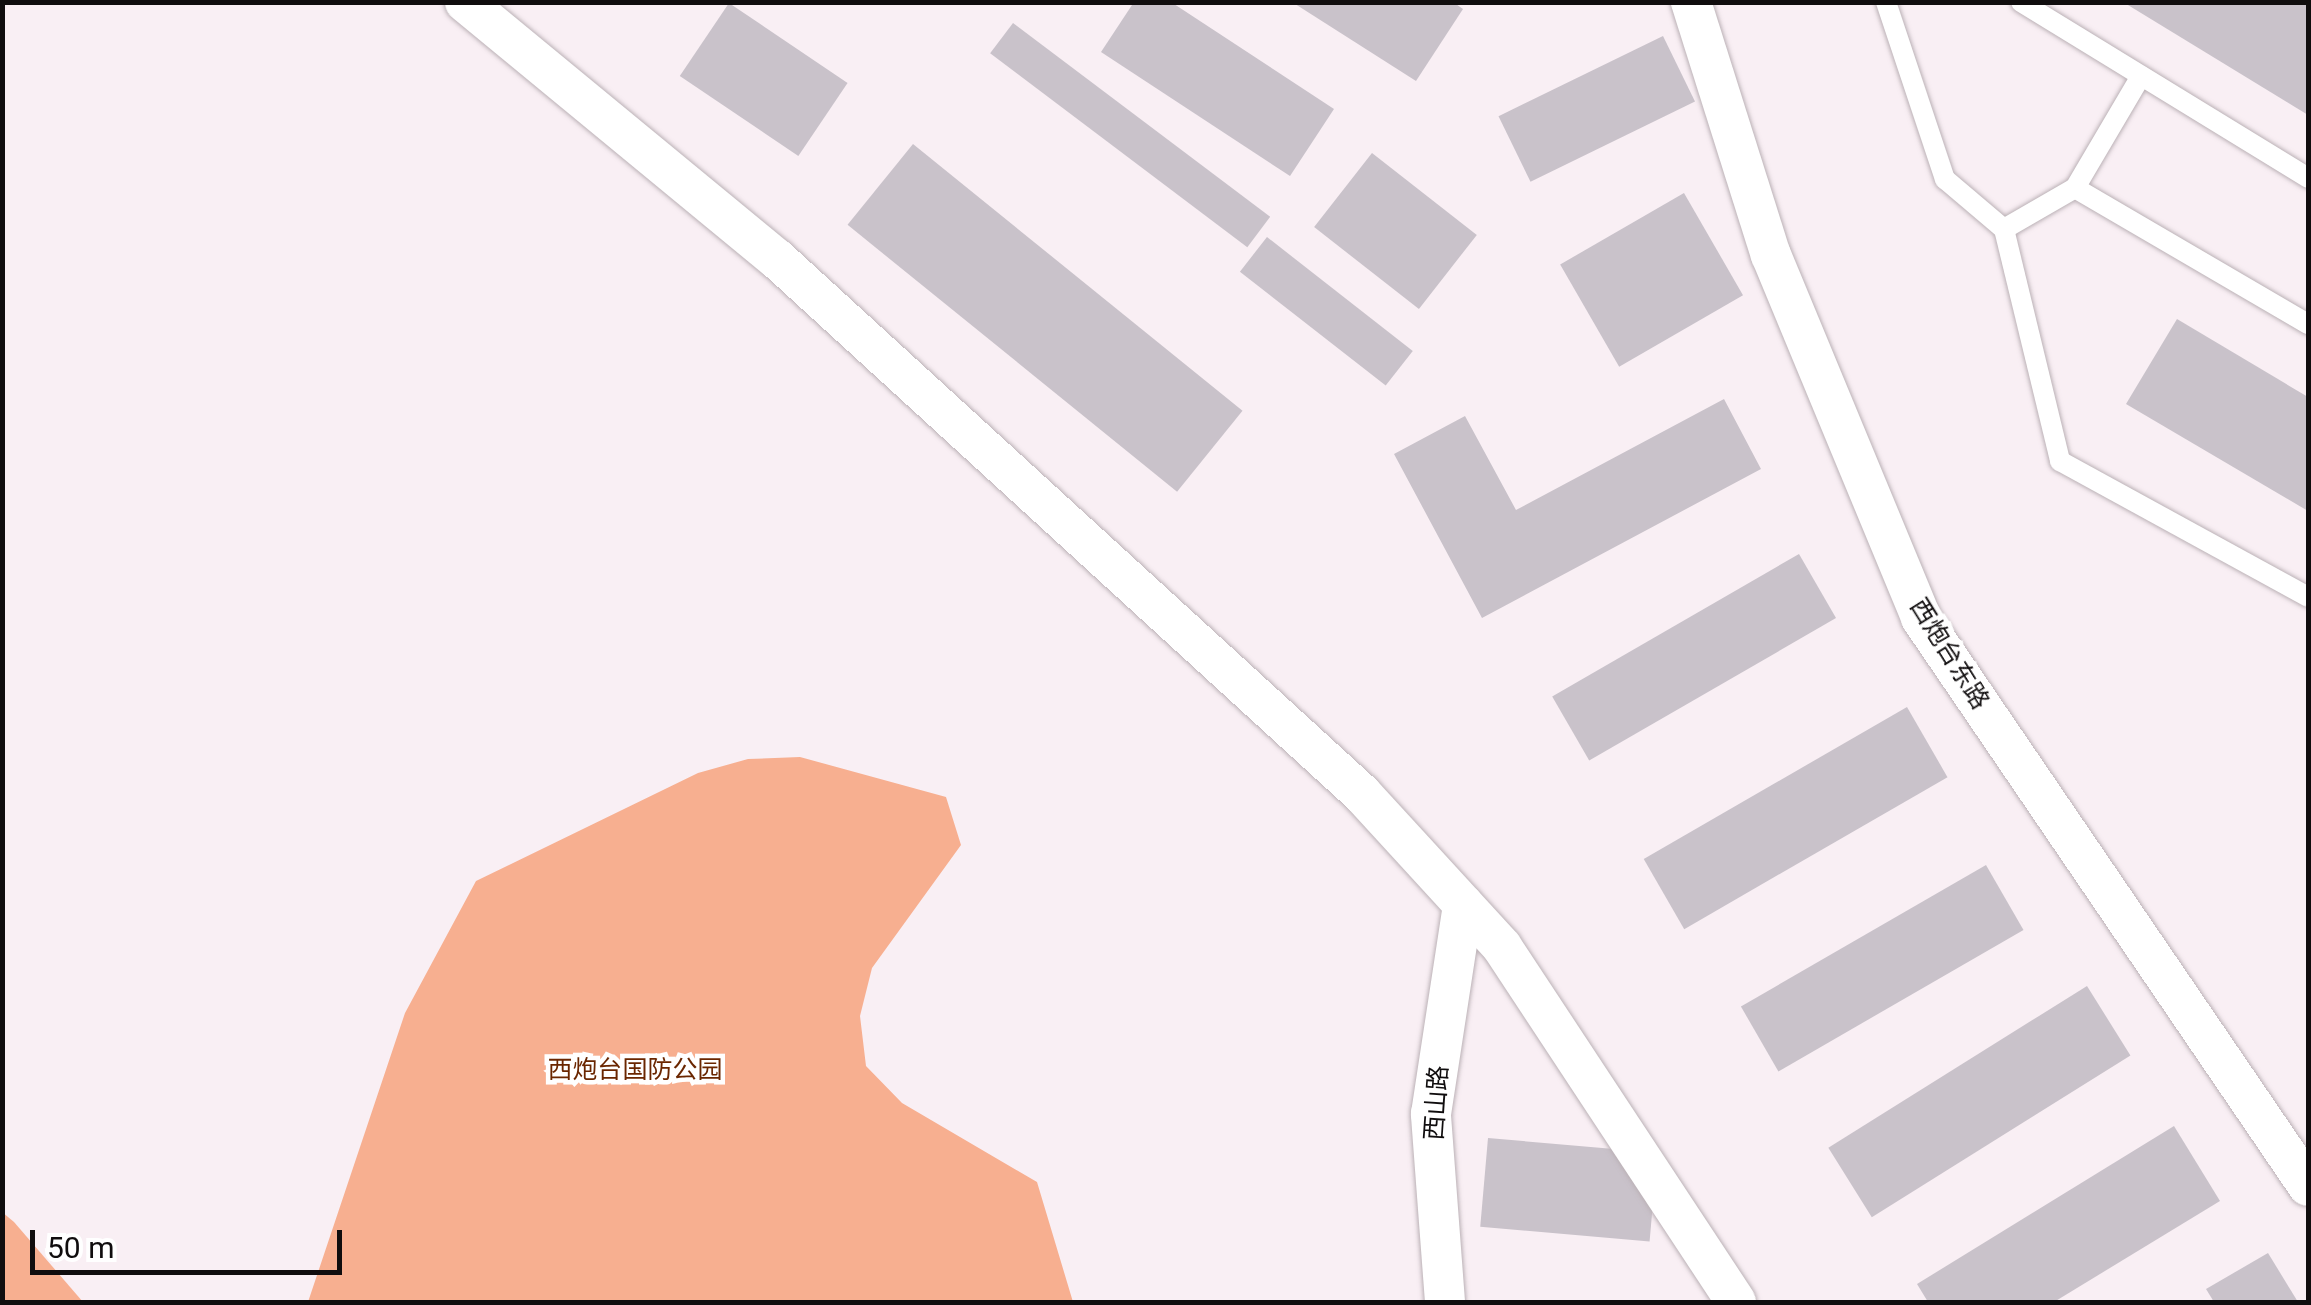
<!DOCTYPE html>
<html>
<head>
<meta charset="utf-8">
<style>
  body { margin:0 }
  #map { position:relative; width:2311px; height:1305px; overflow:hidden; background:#f9eff4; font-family:Roboto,"Noto Sans SC",sans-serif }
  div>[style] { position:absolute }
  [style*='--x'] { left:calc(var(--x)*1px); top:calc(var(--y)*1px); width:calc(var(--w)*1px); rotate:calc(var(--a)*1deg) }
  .green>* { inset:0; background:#f7af90 }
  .building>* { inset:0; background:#c9c2ca; transform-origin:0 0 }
  .roads { filter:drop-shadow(0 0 2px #bbb1b6) drop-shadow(0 0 2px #bbb1b6) }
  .service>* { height:20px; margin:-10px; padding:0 10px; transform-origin:10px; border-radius:10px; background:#fff }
  .minor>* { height:40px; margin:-20px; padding:0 20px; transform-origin:20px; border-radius:20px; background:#fff }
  span { translate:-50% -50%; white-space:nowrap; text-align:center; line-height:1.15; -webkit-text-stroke:9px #fff; paint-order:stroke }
  .street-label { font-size:25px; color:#100d0e }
  .park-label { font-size:25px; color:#6a2600 }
  .frame { position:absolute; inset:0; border:5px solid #100d0e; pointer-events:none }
  .scale { position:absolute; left:30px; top:1230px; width:312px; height:45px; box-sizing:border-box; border:5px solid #100d0e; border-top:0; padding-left:12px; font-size:30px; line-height:35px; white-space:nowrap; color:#100d0e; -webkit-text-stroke:8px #fff; paint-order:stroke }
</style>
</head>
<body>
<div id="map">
  <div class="green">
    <i style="clip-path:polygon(800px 757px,946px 797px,961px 845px,872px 968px,860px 1016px,866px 1066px,902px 1103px,1037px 1182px,1073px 1302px,308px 1302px,405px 1013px,476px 881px,698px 773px,748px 759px)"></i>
    <i style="clip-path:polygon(2px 1212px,14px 1222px,83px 1302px,3px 1302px)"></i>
  </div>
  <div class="building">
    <i style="clip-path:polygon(1134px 2px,1171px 2px,1334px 109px,1290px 176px,1101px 52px)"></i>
    <i style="clip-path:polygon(1292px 2px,1453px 2px,1463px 9px,1416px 81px)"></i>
    <i style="clip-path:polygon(2123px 2px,2308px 2px,2308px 115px)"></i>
    <i style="left:729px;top:3px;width:143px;height:88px;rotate:34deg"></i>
    <i style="left:1013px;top:23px;width:322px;height:38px;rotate:37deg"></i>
    <i style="left:1663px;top:36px;width:73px;height:183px;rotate:64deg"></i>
    <i style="left:913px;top:144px;width:424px;height:104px;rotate:39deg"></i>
    <i style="left:1372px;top:153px;width:133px;height:94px;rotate:38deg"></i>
    <i style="left:1684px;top:193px;width:118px;height:143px;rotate:60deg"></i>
    <i style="left:1267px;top:237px;width:185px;height:44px;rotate:38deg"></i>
    <i style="clip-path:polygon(2177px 319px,2308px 397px,2308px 511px,2126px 404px)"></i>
    <i style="clip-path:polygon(1724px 399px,1761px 469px,1482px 618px,1394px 454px,1465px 416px,1516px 510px)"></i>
    <i style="left:1799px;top:554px;width:74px;height:285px;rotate:60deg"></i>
    <i style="left:1907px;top:707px;width:81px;height:304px;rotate:60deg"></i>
    <i style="left:1986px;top:865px;width:75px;height:283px;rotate:60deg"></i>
    <i style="left:2087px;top:986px;width:82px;height:305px;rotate:58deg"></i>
    <i style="clip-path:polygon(2174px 1126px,2220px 1201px,2054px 1302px,1928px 1302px,1917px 1284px)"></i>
    <i style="left:1488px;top:1138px;width:170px;height:89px;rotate:5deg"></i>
    <i style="clip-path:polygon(2268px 1253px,2298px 1302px,2214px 1302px,2206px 1289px)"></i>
  </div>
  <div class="roads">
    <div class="service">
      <i style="--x:1886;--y:2;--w:187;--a:71.6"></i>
      <i style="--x:1945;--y:179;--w:77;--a:40.3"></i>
      <i style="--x:2004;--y:229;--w:239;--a:76.4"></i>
      <i style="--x:2060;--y:461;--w:283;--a:28.7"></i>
      <i style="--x:2021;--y:2;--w:337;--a:31.5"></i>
      <i style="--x:2075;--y:188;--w:270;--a:30.3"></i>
      <i style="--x:2004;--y:229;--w:82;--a:-30"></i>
      <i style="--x:2075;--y:188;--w:130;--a:-59.5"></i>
    </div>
    <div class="minor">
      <i style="--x:465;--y:2;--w:404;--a:39.5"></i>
      <i style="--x:777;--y:259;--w:793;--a:42.44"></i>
      <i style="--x:1362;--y:794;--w:207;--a:47.5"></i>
      <i style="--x:1502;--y:947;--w:425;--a:56.6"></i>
      <i style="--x:1691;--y:2;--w:265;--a:72.5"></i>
      <i style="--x:1771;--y:255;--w:393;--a:67.5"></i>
      <i style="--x:1921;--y:618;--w:687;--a:55.73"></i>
      <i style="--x:1445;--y:1302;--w:189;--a:-94.3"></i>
      <i style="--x:1431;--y:1114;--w:212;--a:-81.3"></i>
    </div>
  </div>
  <div class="street-label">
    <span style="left:1949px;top:654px;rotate:58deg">西炮台东路</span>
    <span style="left:1437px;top:1103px;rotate:-86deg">西山路</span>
  </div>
  <div class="park-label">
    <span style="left:635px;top:1070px">西炮台国防公园</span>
  </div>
  <div class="frame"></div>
  <div class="scale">50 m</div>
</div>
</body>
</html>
